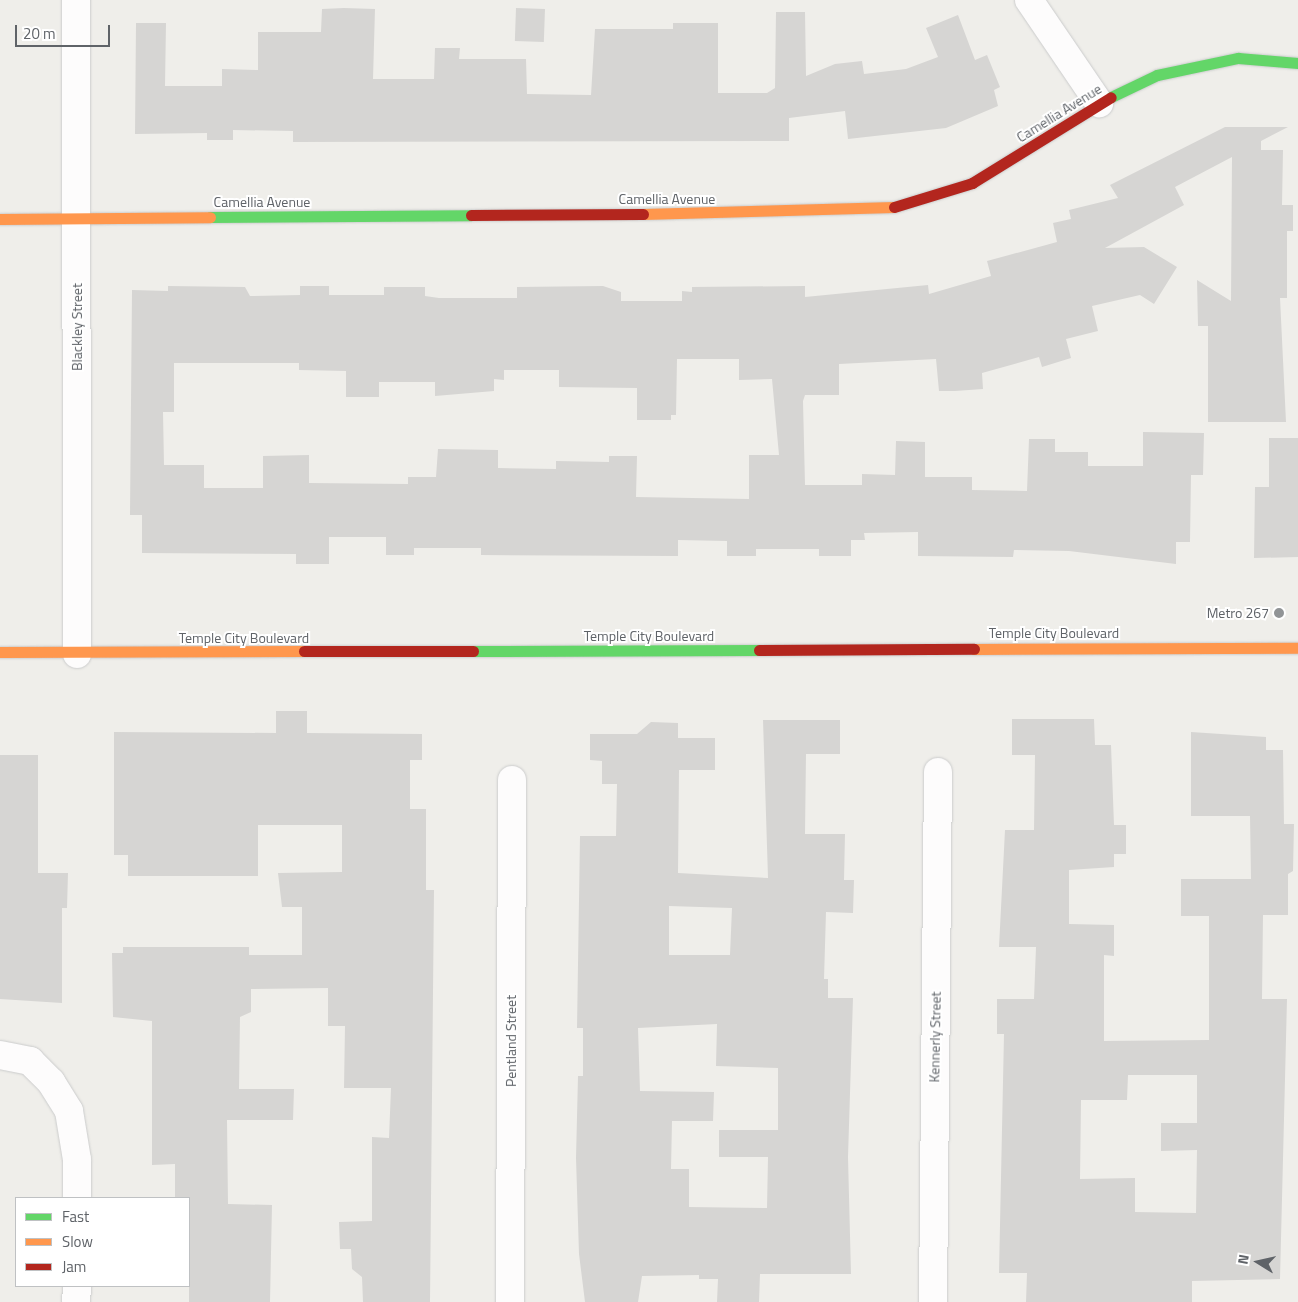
<!DOCTYPE html>
<html>
<head>
<meta charset="utf-8">
<style>
  body { margin:0 }
  #map { position:relative; width:1298px; height:1302px; overflow:hidden; background:#efeeea; font-family:"Titillium Web",sans-serif }
  div>[style] { position:absolute }
  [style*='--x'] { left:calc(var(--x)*1px); top:calc(var(--y)*1px); width:calc(var(--w)*1px); rotate:calc(var(--a)*1deg) }
  .building>* { inset:0; background:#d6d5d3; transform-origin:0 0 }
  .roads { filter:drop-shadow(0 0 1px #cbcccc) drop-shadow(0 0 1px #cbcccc) }
  .street>* { height:28px; margin:-14px; padding:0 14px; transform-origin:14px; border-radius:14px; background:#fdfcfc }
  .fast>* { height:11px; margin:-5.5px; padding:0 5.5px; transform-origin:5.5px; border-radius:5.5px; background:#63d668 }
  .slow>* { height:11px; margin:-5.5px; padding:0 5.5px; transform-origin:5.5px; border-radius:5.5px; background:#ff974d }
  .jam>* { height:11px; margin:-5.5px; padding:0 5.5px; transform-origin:5.5px; border-radius:5.5px; background:#b3261e }
  .dots>* { width:14px; height:14px; translate:-50% -50%; box-sizing:border-box; border:2px solid #fff; border-radius:50% }
  span { translate:-50% -50%; white-space:nowrap; text-align:center; line-height:1.15; -webkit-text-stroke:4px #fff; paint-order:stroke }
  .street-label { font-size:14px; color:#5f6368 }
  .poi-label { font-size:14px; color:#5f6368 }
  .right { translate:-100% -50%; text-align:right }
  .legend { position:absolute; left:15px; top:1197px; width:175px; height:90px; box-sizing:border-box; background:#fff; border:1px solid #bfc1c3; margin:0; padding:6px 9px; list-style:none; font-size:15px; color:#5f6368 }
  .legend li { display:flex; align-items:center; gap:10px; height:25px }
  .legend b { width:25px; border:1px solid #bfc1c3 }
  .north { position:absolute; left:1233px; top:1237px; width:50px; height:50px; -webkit-text-stroke:4px #fff; paint-order:stroke; rotate:280deg; font-size:14px; font-weight:700; line-height:20px; text-align:center; color:#5f6368 }
  .north::after { content:''; display:block; margin:auto; width:18px; height:22px; background:#5f6368; clip-path:polygon(50% 0,100% 100%,50% 72%,0 100%) }
  .scale { position:absolute; left:15px; top:25px; width:95px; height:22px; box-sizing:border-box; border:2px solid #5f6368; border-top:0; padding-left:6px; font-size:15px; line-height:18px; white-space:nowrap; color:#5f6368; -webkit-text-stroke:4px #fff; paint-order:stroke }
</style>
</head>
<body>
<div id="map">
  <div class="building">
    <i style="clip-path:polygon(344px 8px,375px 9px,373px 79px,434px 79px,435px 48px,460px 48px,459px 59px,526px 59px,527px 94px,591px 95px,595px 29px,673px 29px,673px 23px,718px 23px,718px 93px,767px 93px,775px 88px,776px 12px,805px 12px,806px 76px,835px 64px,862px 61px,864px 74px,906px 69px,938px 57px,926px 28px,958px 15px,975px 60px,987px 55px,1000px 87px,994px 90px,998px 106px,946px 128px,848px 139px,845px 111px,789px 118px,789px 141px,293px 142px,293px 131px,233px 130px,233px 140px,207px 140px,207px 133px,135px 134px,136px 23px,166px 23px,165px 86px,222px 86px,222px 69px,258px 70px,258px 32px,321px 32px,322px 9px)"></i>
    <i style="left:516px;top:8px;width:29px;height:33px;rotate:2deg"></i>
    <i style="clip-path:polygon(evenodd,1225px 127px,1288px 127px,1261px 141px,1261px 150px,1283px 150px,1282px 205px,1293px 205px,1293px 231px,1287px 231px,1287px 298px,1280px 298px,1286px 422px,1208px 422px,1208px 326px,1198px 326px,1197px 280px,1231px 301px,1232px 157px,1175px 187px,1184px 205px,1105px 248px,1144px 247px,1177px 267px,1154px 304px,1140px 295px,1092px 306px,1098px 331px,1066px 339px,1071px 358px,1042px 367px,1039px 357px,982px 373px,983px 389px,955px 391px,939px 391px,936px 359px,839px 364px,839px 395px,805px 395px,803px 401px,805px 485px,862px 485px,862px 474px,895px 475px,896px 441px,925px 442px,925px 477px,972px 477px,972px 490px,1027px 491px,1029px 439px,1055px 439px,1055px 452px,1088px 452px,1088px 466px,1143px 466px,1143px 432px,1204px 433px,1203px 475px,1191px 475px,1190px 542px,1176px 542px,1176px 564px,1069px 551px,1014px 550px,1013px 557px,918px 556px,918px 532px,864px 533px,865px 540px,851px 540px,851px 556px,819px 556px,819px 549px,756px 549px,756px 556px,727px 556px,727px 541px,678px 540px,678px 556px,481px 555px,481px 548px,414px 548px,414px 555px,386px 555px,386px 537px,329px 537px,329px 564px,296px 564px,296px 554px,142px 553px,142px 515px,130px 515px,132px 290px,168px 291px,168px 286px,245px 287px,250px 296px,300px 295px,300px 286px,329px 286px,329px 295px,384px 295px,384px 287px,425px 287px,425px 296px,439px 298px,517px 298px,517px 287px,603px 286px,621px 292px,621px 301px,682px 301px,682px 291px,692px 292px,692px 287px,805px 286px,805px 297px,928px 285px,929px 294px,991px 276px,987px 261px,1057px 242px,1053px 223px,1071px 219px,1069px 210px,1118px 198px,1110px 185px,1225px 127px,677px 359px,739px 359px,739px 380px,772px 379px,779px 455px,749px 455px,749px 499px,636px 497px,637px 456px,609px 456px,609px 462px,556px 461px,556px 469px,498px 468px,498px 450px,438px 449px,436px 477px,408px 477px,408px 484px,309px 483px,309px 455px,263px 456px,263px 488px,204px 488px,204px 465px,164px 465px,163px 412px,174px 412px,174px 363px,299px 363px,299px 370px,346px 371px,346px 397px,379px 397px,379px 382px,435px 382px,435px 396px,494px 391px,494px 379px,504px 380px,504px 370px,559px 370px,559px 387px,637px 388px,637px 420px,671px 420px,671px 415px,676px 415px,677px 359px)"></i>
    <i style="clip-path:polygon(1269px 438px,1298px 438px,1298px 557px,1254px 558px,1255px 487px,1269px 487px)"></i>
    <i style="clip-path:polygon(276px 711px,307px 711px,307px 733px,422px 734px,422px 760px,410px 760px,410px 809px,426px 809px,426px 890px,434px 890px,430px 1302px,363px 1302px,362px 1277px,352px 1269px,351px 1249px,340px 1249px,339px 1222px,372px 1221px,372px 1137px,389px 1138px,391px 1088px,344px 1088px,345px 1026px,328px 1026px,328px 988px,251px 989px,251px 1012px,240px 1017px,239px 1089px,294px 1089px,293px 1120px,227px 1120px,228px 1204px,272px 1205px,270px 1302px,189px 1302px,189px 1198px,175px 1198px,175px 1164px,152px 1165px,152px 1021px,113px 1017px,112px 953px,123px 953px,123px 947px,249px 947px,249px 955px,302px 955px,302px 907px,282px 907px,278px 873px,342px 872px,342px 825px,258px 825px,258px 876px,128px 876px,128px 855px,114px 855px,114px 732px,276px 733px)"></i>
    <i style="clip-path:polygon(evenodd,1012px 719px,1094px 719px,1095px 745px,1111px 745px,1114px 825px,1126px 825px,1126px 854px,1114px 854px,1114px 867px,1069px 870px,1069px 924px,1114px 925px,1114px 956px,1104px 955px,1104px 1041px,1209px 1040px,1209px 916px,1181px 916px,1181px 879px,1251px 879px,1250px 816px,1191px 816px,1191px 732px,1266px 737px,1266px 750px,1283px 750px,1284px 824px,1294px 824px,1293px 871px,1288px 874px,1288px 915px,1263px 915px,1262px 999px,1287px 999px,1280px 1279px,1192px 1281px,1192px 1302px,1026px 1302px,1027px 1273px,999px 1273px,1004px 1034px,997px 1034px,997px 999px,1034px 999px,1036px 947px,999px 947px,1005px 830px,1034px 830px,1035px 755px,1012px 755px,1012px 719px,1128px 1075px,1197px 1075px,1197px 1123px,1161px 1123px,1161px 1151px,1197px 1150px,1196px 1213px,1135px 1212px,1135px 1178px,1080px 1179px,1081px 1100px,1127px 1100px,1128px 1075px)"></i>
    <i style="clip-path:polygon(evenodd,763px 720px,840px 720px,840px 754px,806px 754px,805px 834px,845px 834px,844px 880px,854px 880px,853px 913px,826px 912px,824px 979px,828px 979px,828px 998px,853px 998px,848px 1157px,851px 1274px,760px 1274px,759px 1302px,717px 1302px,718px 1279px,699px 1279px,699px 1275px,642px 1276px,638px 1302px,585px 1302px,579px 1254px,576px 1158px,578px 1076px,583px 1076px,583px 1028px,577px 1028px,580px 836px,616px 836px,617px 784px,602px 784px,602px 761px,590px 760px,590px 734px,637px 734px,651px 722px,678px 723px,678px 738px,715px 738px,715px 770px,679px 770px,678px 873px,768px 878px,763px 720px,669px 906px,732px 908px,730px 955px,669px 955px,669px 906px,763px 720px,717px 1024px,716px 1066px,778px 1068px,778px 1130px,719px 1130px,719px 1157px,768px 1157px,767px 1208px,689px 1207px,689px 1169px,671px 1169px,672px 1121px,713px 1121px,714px 1092px,640px 1091px,638px 1028px,717px 1024px)"></i>
    <i style="clip-path:polygon(0 755px,38px 755px,38px 873px,68px 873px,67px 908px,62px 908px,62px 1003px,0 999px)"></i>
  </div>
  <div class="roads">
    <div class="street">
      <i style="--x:76;--y:0;--w:654;--a:89.91"></i>
      <i style="--x:1029;--y:0;--w:125;--a:55.8"></i>
      <i style="--x:0;--y:1055;--w:31;--a:11"></i>
      <i style="--x:30;--y:1061;--w:30;--a:45"></i>
      <i style="--x:51;--y:1082;--w:34;--a:58"></i>
      <i style="--x:69;--y:1111;--w:50;--a:80.7"></i>
      <i style="--x:77;--y:1160;--w:38;--a:90"></i>
      <i style="--x:76;--y:1302;--w:16;--a:-86"></i>
      <i style="--x:510;--y:1302;--w:522;--a:-89.78"></i>
      <i style="--x:933;--y:1302;--w:530;--a:-89.46"></i>
    </div>
    <div class="fast">
      <i style="--x:1111;--y:97;--w:51;--a:-25.6"></i>
      <i style="--x:1157;--y:75;--w:83;--a:-11.9"></i>
      <i style="--x:1238;--y:58;--w:60;--a:4.8"></i>
      <i style="--x:210;--y:217;--w:261;--a:-0.4"></i>
      <i style="--x:473;--y:651;--w:286;--a:-0.2"></i>
    </div>
    <div class="slow">
      <i style="--x:643;--y:214;--w:251;--a:-1.6"></i>
      <i style="--x:0;--y:219;--w:210;--a:-0.5"></i>
      <i style="--x:974;--y:649;--w:324;--a:-0.2"></i>
      <i style="--x:0;--y:652;--w:304;--a:-0.2"></i>
    </div>
    <div class="jam">
      <i style="--x:894;--y:207;--w:82;--a:-17.1"></i>
      <i style="--x:972;--y:183;--w:163;--a:-31.7"></i>
      <i style="--x:471;--y:215;--w:172;--a:-0.3"></i>
      <i style="--x:759;--y:650;--w:215;--a:-0.3"></i>
      <i style="--x:304;--y:651;--w:169;--a:0"></i>
    </div>
  </div>
  <div class="dots">
    <i style="left:1279px;top:613px;background:#919496"></i>
  </div>
  <div class="street-label">
    <span style="left:1059px;top:113px;rotate:-32deg">Camellia Avenue</span>
    <span style="left:667px;top:199px">Camellia Avenue</span>
    <span style="left:262px;top:202px">Camellia Avenue</span>
    <span style="left:77px;top:327px;rotate:-90deg">Blackley Street</span>
    <span style="left:1054px;top:633px">Temple City Boulevard</span>
    <span style="left:649px;top:636px">Temple City Boulevard</span>
    <span style="left:244px;top:638px">Temple City Boulevard</span>
    <span style="left:935px;top:1037px;rotate:-89deg">Kennerly Street</span>
    <span style="left:511px;top:1041px;rotate:-90deg">Pentland Street</span>
  </div>
  <div class="poi-label">
    <span class="right" style="left:1269px;top:613px">Metro 267</span>
  </div>
  <ul class="legend">
  <li><b style="height:6px;background:#63d668"></b>Fast</li>
  <li><b style="height:6px;background:#ff974d"></b>Slow</li>
  <li><b style="height:6px;background:#b3261e"></b>Jam</li>
  </ul>
  <div class="north">N</div>
  <div class="scale">20 m</div>
</div>
</body>
</html>
